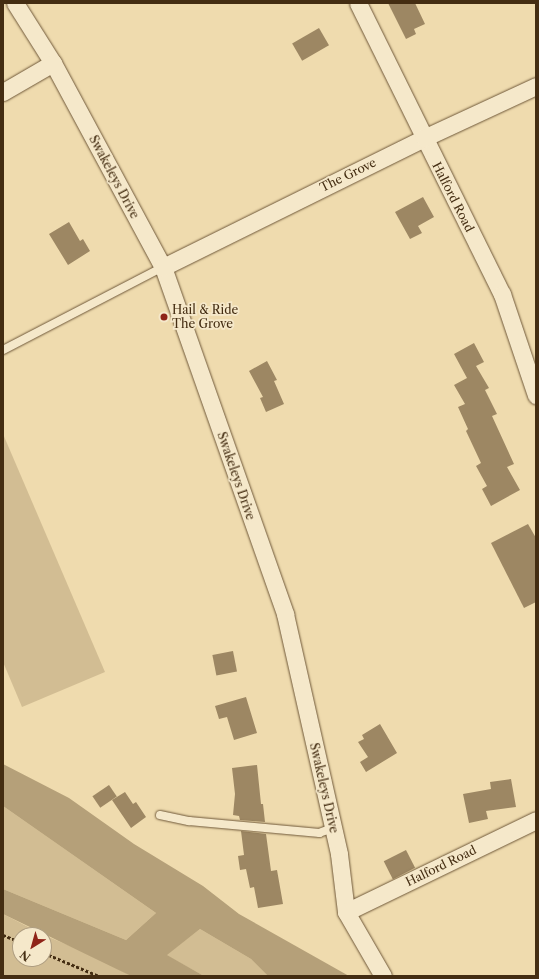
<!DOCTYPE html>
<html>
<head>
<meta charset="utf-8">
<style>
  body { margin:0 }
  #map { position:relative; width:539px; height:979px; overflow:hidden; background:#efdbae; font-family:"Libre Caslon Text",serif }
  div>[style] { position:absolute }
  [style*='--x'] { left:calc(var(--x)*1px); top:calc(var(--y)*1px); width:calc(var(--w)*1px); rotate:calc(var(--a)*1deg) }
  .green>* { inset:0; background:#d2bd93 }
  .water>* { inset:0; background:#b5a079 }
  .building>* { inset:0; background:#9d8763; transform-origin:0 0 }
  .path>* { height:2.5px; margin-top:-1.25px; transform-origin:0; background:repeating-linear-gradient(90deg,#442d12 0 3px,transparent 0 5px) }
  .roads { filter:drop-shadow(0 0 1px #6f5839) drop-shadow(0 0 1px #6f5839) }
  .lane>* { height:8px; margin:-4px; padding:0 4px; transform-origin:4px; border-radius:4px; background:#f5e8ca }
  .street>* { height:17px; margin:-8.5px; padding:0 8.5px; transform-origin:8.5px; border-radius:8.5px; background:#f5e8ca }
  .dots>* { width:11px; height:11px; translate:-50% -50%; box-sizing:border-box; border:2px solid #f5e8ca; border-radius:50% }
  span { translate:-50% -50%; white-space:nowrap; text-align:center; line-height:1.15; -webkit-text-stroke:3.5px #f5e8ca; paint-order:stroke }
  .street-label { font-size:12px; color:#442d12 }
  .poi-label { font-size:12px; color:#442d12 }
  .left { translate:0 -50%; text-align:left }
  .frame { position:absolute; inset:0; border:4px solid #442d12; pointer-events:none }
  .north { position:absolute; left:12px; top:927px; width:40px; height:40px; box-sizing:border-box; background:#f5e8ca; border:1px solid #ae9d80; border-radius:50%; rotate:217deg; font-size:11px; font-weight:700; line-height:16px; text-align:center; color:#442d12 }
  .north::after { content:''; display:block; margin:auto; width:14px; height:18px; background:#8f2418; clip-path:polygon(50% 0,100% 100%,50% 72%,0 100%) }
</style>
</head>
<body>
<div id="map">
  <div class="green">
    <i style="clip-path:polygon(3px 434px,105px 672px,22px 707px,3px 662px)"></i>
    <i style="clip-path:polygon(3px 806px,56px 843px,156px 913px,126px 940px,3px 889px)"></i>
    <i style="clip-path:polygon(3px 914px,44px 935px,20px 935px,20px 959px,44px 959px,44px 935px,96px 957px,131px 976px,3px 976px)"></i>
    <i style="clip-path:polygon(200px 929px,251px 959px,268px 976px,204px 976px,166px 955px)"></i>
  </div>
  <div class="water">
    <i style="clip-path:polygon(3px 764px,69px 798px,134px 844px,203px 886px,239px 914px,349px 976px,268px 976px,251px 959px,200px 929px,167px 955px,204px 976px,131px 976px,3px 914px,3px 889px,126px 940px,156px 913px,3px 806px)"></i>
  </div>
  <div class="building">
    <i style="clip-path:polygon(388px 3px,415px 3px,425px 24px,414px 29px,416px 34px,406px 39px)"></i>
    <i style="left:319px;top:28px;width:20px;height:31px;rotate:60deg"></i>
    <i style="clip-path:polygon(423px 197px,434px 217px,418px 226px,422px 233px,410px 239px,395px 212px)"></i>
    <i style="clip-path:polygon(69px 222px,80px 241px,83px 239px,90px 251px,68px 265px,49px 234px)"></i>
    <i style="clip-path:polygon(474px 343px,484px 362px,476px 366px,489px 388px,485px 390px,497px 414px,492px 416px,514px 464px,507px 467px,520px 490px,491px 506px,482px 489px,487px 486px,476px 466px,481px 463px,466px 431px,468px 429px,458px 407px,465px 404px,454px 385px,467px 378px,454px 354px)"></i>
    <i style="clip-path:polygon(267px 361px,277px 380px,274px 381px,284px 404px,266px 412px,260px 398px,263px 397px,249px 371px)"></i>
    <i style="clip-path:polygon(528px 524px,536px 538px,536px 602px,524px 608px,491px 543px)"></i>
    <i style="left:233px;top:651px;width:21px;height:21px;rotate:79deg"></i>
    <i style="clip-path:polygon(246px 697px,257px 733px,234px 740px,227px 717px,219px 719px,215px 706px)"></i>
    <i style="clip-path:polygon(380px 724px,397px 753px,366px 772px,360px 762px,368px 757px,358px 742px,364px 739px,362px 735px)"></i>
    <i style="clip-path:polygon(257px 765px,261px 804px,263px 804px,265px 822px,240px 820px,239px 816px,233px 815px,235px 794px,232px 768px)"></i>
    <i style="clip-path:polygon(511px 779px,516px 807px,486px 811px,488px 819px,469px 823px,463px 794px,491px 789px,490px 782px)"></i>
    <i style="left:109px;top:785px;width:14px;height:20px;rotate:56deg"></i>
    <i style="clip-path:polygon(125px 792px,133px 804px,136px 802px,146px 817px,131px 828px,112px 800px)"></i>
    <i style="clip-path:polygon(241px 831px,266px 834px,271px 871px,277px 870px,283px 904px,258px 908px,254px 887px,250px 888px,246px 869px,240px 870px,238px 856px,244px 855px)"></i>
    <i style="left:406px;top:850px;width:20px;height:25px;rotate:63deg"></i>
  </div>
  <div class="path">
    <i style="--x:3;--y:935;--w:18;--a:22"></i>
    <i style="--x:44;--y:953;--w:60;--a:22.7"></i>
  </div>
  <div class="roads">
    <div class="lane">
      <i style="--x:3;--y:350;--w:180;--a:-27.4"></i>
      <i style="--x:160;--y:815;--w:30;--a:12"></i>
      <i style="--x:189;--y:821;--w:131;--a:5.3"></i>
      <i style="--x:319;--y:833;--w:15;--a:-20"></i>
    </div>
    <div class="street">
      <i style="--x:15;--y:3;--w:71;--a:57.7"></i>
      <i style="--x:53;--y:63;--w:232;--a:61.7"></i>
      <i style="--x:163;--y:267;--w:368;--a:70.6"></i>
      <i style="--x:285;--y:614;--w:246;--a:77.3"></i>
      <i style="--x:339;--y:854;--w:58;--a:83.1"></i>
      <i style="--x:346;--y:912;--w:74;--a:60"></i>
      <i style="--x:358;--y:3;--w:325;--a:63.7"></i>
      <i style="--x:502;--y:294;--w:107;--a:71.4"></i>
      <i style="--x:3;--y:92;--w:58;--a:-30.1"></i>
      <i style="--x:163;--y:267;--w:291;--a:-26.3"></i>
      <i style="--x:424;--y:138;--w:123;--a:-24.9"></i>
      <i style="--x:346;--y:912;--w:211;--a:-25.8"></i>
    </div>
  </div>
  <div class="dots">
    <i style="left:164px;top:317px;background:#8f2418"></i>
  </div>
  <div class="street-label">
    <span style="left:348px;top:175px;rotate:-26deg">The Grove</span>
    <span style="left:114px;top:177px;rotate:62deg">Swakeleys Drive</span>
    <span style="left:453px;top:197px;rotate:63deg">Halford Road</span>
    <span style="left:236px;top:476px;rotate:71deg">Swakeleys Drive</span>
    <span style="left:324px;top:788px;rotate:77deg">Swakeleys Drive</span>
    <span style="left:441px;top:866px;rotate:-26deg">Halford Road</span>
  </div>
  <div class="poi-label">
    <span class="left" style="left:172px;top:317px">Hail &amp; Ride<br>The Grove</span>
  </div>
  <div class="frame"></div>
  <div class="north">N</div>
</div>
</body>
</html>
